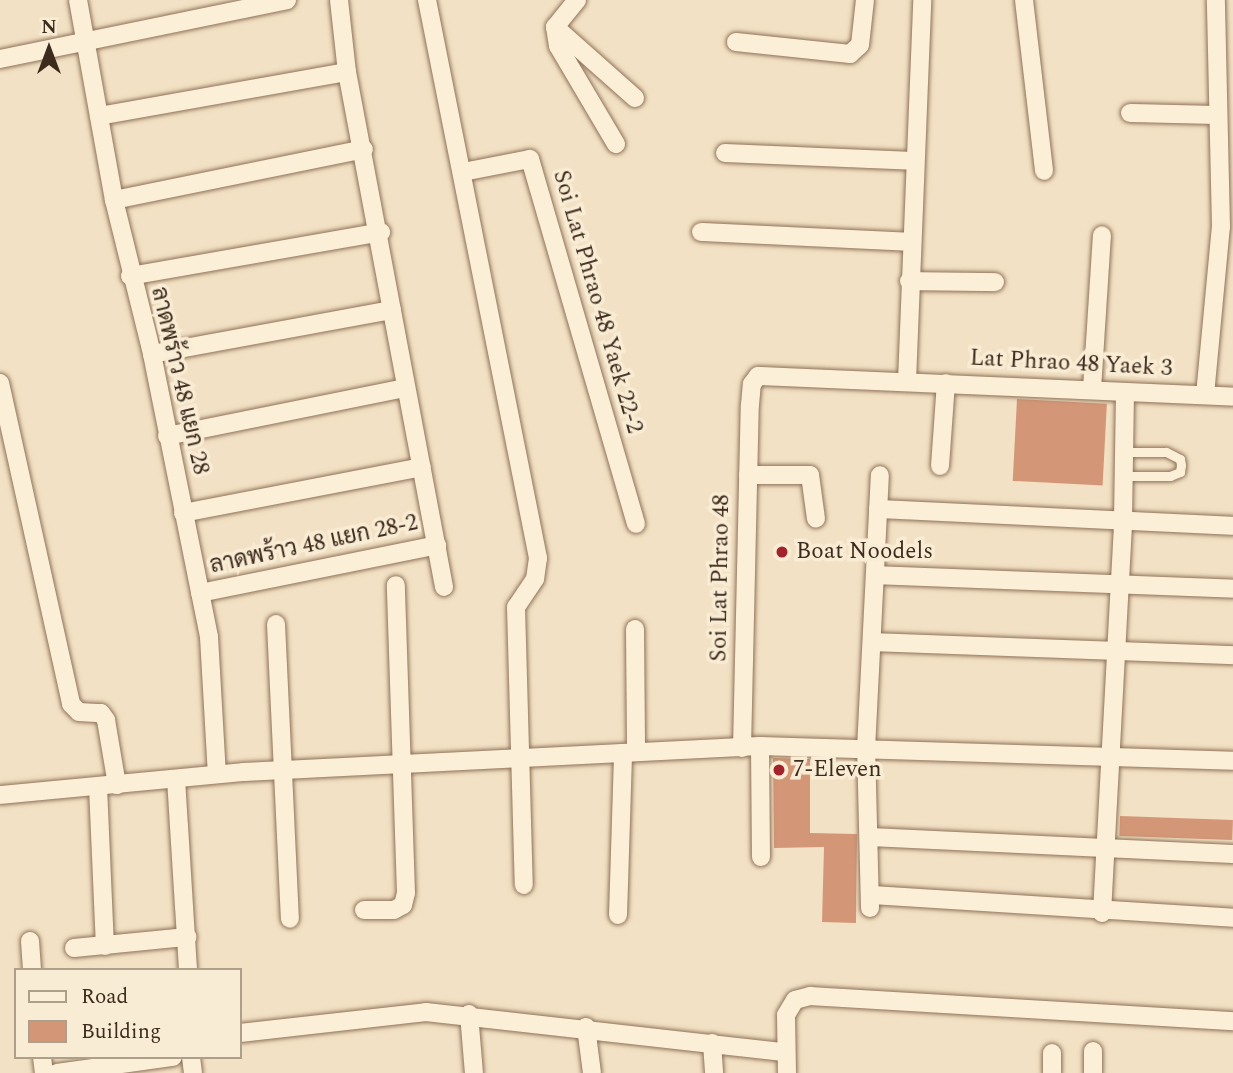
<!DOCTYPE html>
<html>
<head>
<meta charset="utf-8">
<style>
  body { margin:0 }
  #map { position:relative; width:1233px; height:1073px; overflow:hidden; background:#f2e1c4; font-family:Spectral,Sarabun,serif }
  div>[style] { position:absolute }
  [style*='--x'] { left:calc(var(--x)*1px); top:calc(var(--y)*1px); width:calc(var(--w)*1px); rotate:calc(var(--a)*1deg) }
  .building>* { inset:0; background:#d39777; transform-origin:0 0 }
  .roads { filter:drop-shadow(0 0 2px #8f7158) drop-shadow(0 0 2px #8f7158) }
  .lane>* { height:9px; margin:-4.5px; padding:0 4.5px; transform-origin:4.5px; border-radius:4.5px; background:#fcefd8 }
  .street>* { height:18px; margin:-9px; padding:0 9px; transform-origin:9px; border-radius:9px; background:#fcefd8 }
  .dots>* { width:19px; height:19px; translate:-50% -50%; box-sizing:border-box; border:4px solid #f9ecd4; border-radius:50% }
  span { translate:-50% -50%; white-space:nowrap; text-align:center; line-height:1.15; -webkit-text-stroke:7px #f9ecd4; paint-order:stroke }
  .street-label { font-size:23px; color:#3d2b1e }
  .poi-label { font-size:23px; color:#3d2b1e }
  .left { translate:0 -50%; text-align:left }
  .legend { position:absolute; left:14px; top:968px; width:228px; height:91px; box-sizing:border-box; background:#f9ecd4; border:2px solid #ae9f8b; margin:0; padding:9px 12px; list-style:none; font-size:21px; color:#3d2b1e }
  .legend li { display:flex; align-items:center; gap:14px; height:35px }
  .legend b { width:35px; border:2px solid #ae9f8b }
  .north { position:absolute; left:14px; top:14px; width:70px; height:70px; -webkit-text-stroke:5px #f9ecd4; paint-order:stroke; rotate:0deg; font-size:19px; font-weight:700; line-height:28px; text-align:center; color:#3d2b1e }
  .north::after { content:''; display:block; margin:auto; width:24px; height:32px; background:#3d2b1e; clip-path:polygon(50% 0,100% 100%,50% 72%,0 100%) }
</style>
</head>
<body>
<div id="map">
  <div class="building">
    <i style="left:1017px;top:399px;width:90px;height:82px;rotate:3deg"></i>
    <i style="clip-path:polygon(773px 758px,810px 759px,810px 833px,857px 834px,856px 923px,822px 922px,824px 847px,774px 848px)"></i>
    <i style="left:1120px;top:816px;width:113px;height:20px;rotate:2deg"></i>
  </div>
  <div class="roads">
    <div class="lane">
      <i style="--x:1123;--y:476;--w:47;--a:0"></i>
      <i style="--x:1170;--y:476;--w:11;--a:-22"></i>
      <i style="--x:1180;--y:472;--w:7;--a:-82"></i>
      <i style="--x:1181;--y:465;--w:6;--a:-99"></i>
      <i style="--x:1180;--y:459;--w:16;--a:-153"></i>
      <i style="--x:1166;--y:452;--w:43;--a:180"></i>
    </div>
    <div class="street">
      <i style="--x:78;--y:0;--w:203;--a:79.8"></i>
      <i style="--x:114;--y:200;--w:159;--a:76.1"></i>
      <i style="--x:152;--y:354;--w:289;--a:78.6"></i>
      <i style="--x:209;--y:637;--w:137;--a:86.7"></i>
      <i style="--x:339;--y:0;--w:72;--a:83.7"></i>
      <i style="--x:347;--y:72;--w:524;--a:79.33"></i>
      <i style="--x:427;--y:0;--w:569;--a:78.75"></i>
      <i style="--x:538;--y:558;--w:21;--a:98"></i>
      <i style="--x:535;--y:579;--w:34;--a:124"></i>
      <i style="--x:516;--y:607;--w:278;--a:88.4"></i>
      <i style="--x:577;--y:0;--w:35;--a:129"></i>
      <i style="--x:555;--y:27;--w:107;--a:41.6"></i>
      <i style="--x:1024;--y:0;--w:172;--a:83.3"></i>
      <i style="--x:555;--y:27;--w:19;--a:81"></i>
      <i style="--x:558;--y:46;--w:114;--a:59.4"></i>
      <i style="--x:736;--y:42;--w:115;--a:6"></i>
      <i style="--x:850;--y:54;--w:13;--a:-42"></i>
      <i style="--x:860;--y:45;--w:45;--a:-83.7"></i>
      <i style="--x:0;--y:59;--w:293;--a:-11.6"></i>
      <i style="--x:1130;--y:113;--w:88;--a:1.3"></i>
      <i style="--x:99;--y:116;--w:252;--a:-10.1"></i>
      <i style="--x:725;--y:153;--w:188;--a:2.4"></i>
      <i style="--x:463;--y:172;--w:68;--a:-11"></i>
      <i style="--x:530;--y:159;--w:380;--a:73.8"></i>
      <i style="--x:114;--y:200;--w:255;--a:-11.5"></i>
      <i style="--x:701;--y:232;--w:209;--a:2.7"></i>
      <i style="--x:130;--y:276;--w:255;--a:-9.9"></i>
      <i style="--x:909;--y:281;--w:86;--a:0.7"></i>
      <i style="--x:152;--y:354;--w:244;--a:-10.4"></i>
      <i style="--x:907;--y:381;--w:381;--a:-87.7"></i>
      <i style="--x:0;--y:383;--w:329;--a:77.5"></i>
      <i style="--x:71;--y:704;--w:11;--a:45"></i>
      <i style="--x:79;--y:712;--w:22;--a:3"></i>
      <i style="--x:101;--y:713;--w:9;--a:54"></i>
      <i style="--x:106;--y:720;--w:66;--a:80.4"></i>
      <i style="--x:1092;--y:389;--w:154;--a:-86.3"></i>
      <i style="--x:1205;--y:395;--w:169;--a:-84.6"></i>
      <i style="--x:1221;--y:227;--w:227;--a:-91.3"></i>
      <i style="--x:167;--y:436;--w:244;--a:-11.4"></i>
      <i style="--x:940;--y:466;--w:83;--a:-85.9"></i>
      <i style="--x:748;--y:475;--w:62;--a:0"></i>
      <i style="--x:810;--y:475;--w:44;--a:82.2"></i>
      <i style="--x:878;--y:509;--w:355;--a:2.7"></i>
      <i style="--x:183;--y:513;--w:243;--a:-10.9"></i>
      <i style="--x:875;--y:575;--w:358;--a:2.2"></i>
      <i style="--x:200;--y:593;--w:242;--a:-11.4"></i>
      <i style="--x:276;--y:624;--w:295;--a:87.3"></i>
      <i style="--x:635;--y:629;--w:123;--a:89.5"></i>
      <i style="--x:873;--y:642;--w:360;--a:2.1"></i>
      <i style="--x:760;--y:746;--w:111;--a:89.5"></i>
      <i style="--x:742;--y:748;--w:343;--a:-88.7"></i>
      <i style="--x:750;--y:405;--w:21;--a:-85"></i>
      <i style="--x:752;--y:384;--w:10;--a:-53"></i>
      <i style="--x:758;--y:376;--w:475;--a:2.5"></i>
      <i style="--x:176;--y:779;--w:191;--a:86.4"></i>
      <i style="--x:98;--y:787;--w:159;--a:87.5"></i>
      <i style="--x:0;--y:795;--w:245;--a:-5.4"></i>
      <i style="--x:244;--y:772;--w:517;--a:-2.88"></i>
      <i style="--x:760;--y:746;--w:473;--a:1.8"></i>
      <i style="--x:870;--y:837;--w:363;--a:2.7"></i>
      <i style="--x:872;--y:895;--w:362;--a:3.6"></i>
      <i style="--x:870;--y:908;--w:159;--a:-91.4"></i>
      <i style="--x:866;--y:749;--w:274;--a:-87.1"></i>
      <i style="--x:364;--y:910;--w:30;--a:0"></i>
      <i style="--x:394;--y:910;--w:10;--a:-29"></i>
      <i style="--x:403;--y:905;--w:12;--a:-76"></i>
      <i style="--x:406;--y:893;--w:308;--a:-91.9"></i>
      <i style="--x:1102;--y:913;--w:394;--a:-86.9"></i>
      <i style="--x:1123;--y:520;--w:128;--a:-89.1"></i>
      <i style="--x:618;--y:915;--w:162;--a:-88.2"></i>
      <i style="--x:30;--y:941;--w:29;--a:86"></i>
      <i style="--x:74;--y:948;--w:114;--a:-5.6"></i>
      <i style="--x:469;--y:1014;--w:59;--a:85.2"></i>
      <i style="--x:586;--y:1027;--w:46;--a:82.6"></i>
      <i style="--x:240;--y:1033;--w:187;--a:-6.4"></i>
      <i style="--x:426;--y:1012;--w:360;--a:6.4"></i>
      <i style="--x:712;--y:1043;--w:30;--a:86"></i>
      <i style="--x:42;--y:1057;--w:16;--a:83"></i>
      <i style="--x:191;--y:1057;--w:16;--a:83"></i>
      <i style="--x:57;--y:1073;--w:117;--a:-7.9"></i>
      <i style="--x:787;--y:1073;--w:58;--a:-91"></i>
      <i style="--x:786;--y:1015;--w:17;--a:-59"></i>
      <i style="--x:795;--y:1000;--w:16;--a:-15"></i>
      <i style="--x:810;--y:996;--w:424;--a:3.4"></i>
      <i style="--x:1052;--y:1073;--w:20;--a:-90"></i>
      <i style="--x:1093;--y:1073;--w:22;--a:-90"></i>
    </div>
  </div>
  <div class="dots">
    <i style="left:782px;top:552px;background:#a3232d"></i>
    <i style="left:779px;top:770px;background:#a3232d"></i>
  </div>
  <div class="street-label">
    <span style="left:597px;top:302px;rotate:74deg">Soi Lat Phrao 48 Yaek 22-2</span>
    <span style="left:1071px;top:364px;rotate:3deg">Lat Phrao 48 Yaek 3</span>
    <span style="left:179px;top:381px;rotate:77deg">ลาดพร้าว 48 แยก 28</span>
    <span style="left:314px;top:545px;rotate:-12deg">ลาดพร้าว 48 แยก 28-2</span>
    <span style="left:721px;top:578px;rotate:-89deg">Soi Lat Phrao 48</span>
  </div>
  <div class="poi-label">
    <span class="left" style="left:796px;top:552px">Boat Noodels</span>
    <span class="left" style="left:793px;top:770px">7-Eleven</span>
  </div>
  <ul class="legend">
  <li><b style="height:9px;background:#fcefd8"></b>Road</li>
  <li><b style="height:19px;background:#d39777"></b>Building</li>
  </ul>
  <div class="north">N</div>
</div>
</body>
</html>
